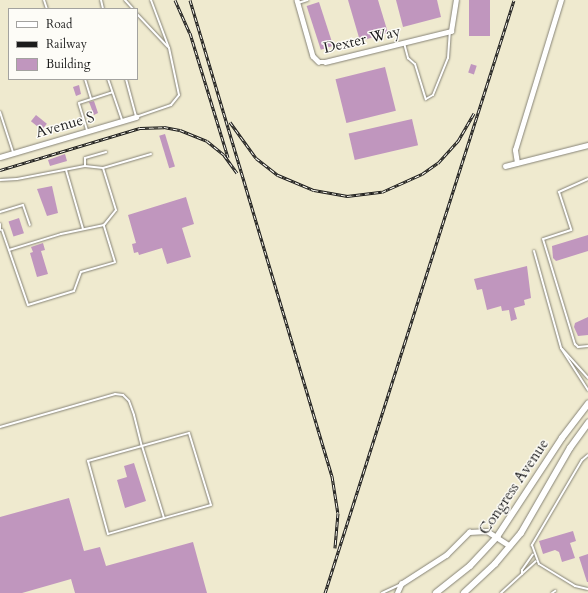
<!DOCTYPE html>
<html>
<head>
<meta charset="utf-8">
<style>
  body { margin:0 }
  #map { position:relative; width:588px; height:593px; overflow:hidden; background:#efeacf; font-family:Cardo,serif }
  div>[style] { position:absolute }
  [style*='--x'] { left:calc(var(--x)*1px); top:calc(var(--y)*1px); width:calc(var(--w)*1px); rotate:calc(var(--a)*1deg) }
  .building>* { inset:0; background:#c096be; transform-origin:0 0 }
  .roads { filter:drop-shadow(0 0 1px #868376) drop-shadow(0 0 1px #868376) }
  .service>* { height:2px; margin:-1px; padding:0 1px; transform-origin:1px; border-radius:1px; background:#fff }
  .minor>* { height:4.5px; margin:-2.25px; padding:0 2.25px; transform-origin:2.25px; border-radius:2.25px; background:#fff }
  .tertiary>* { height:5.5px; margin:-2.75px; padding:0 2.75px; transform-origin:2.75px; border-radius:2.75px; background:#fff }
  .rail>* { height:3px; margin-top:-1.5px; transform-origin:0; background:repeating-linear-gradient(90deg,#fdfcf7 0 4.5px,#1c1c1c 0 9px); box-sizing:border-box; border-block:1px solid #1c1c1c }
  span { translate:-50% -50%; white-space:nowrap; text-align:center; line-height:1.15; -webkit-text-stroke:3px #fdfcf7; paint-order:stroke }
  .street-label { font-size:15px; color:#1c1c1c }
  .legend { position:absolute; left:8px; top:8px; width:130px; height:72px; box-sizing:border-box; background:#fdfcf7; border:1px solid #a3a29f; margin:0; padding:5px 7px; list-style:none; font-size:12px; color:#1c1c1c }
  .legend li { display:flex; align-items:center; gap:8px; height:20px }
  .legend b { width:20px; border:1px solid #a3a29f }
</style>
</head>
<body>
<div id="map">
  <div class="building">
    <i style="clip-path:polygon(348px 0,378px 0,388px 33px,360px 41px)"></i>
    <i style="clip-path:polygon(396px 0,437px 0,441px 17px,403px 27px)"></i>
    <i style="left:469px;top:0;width:21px;height:36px"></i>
    <i style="left:319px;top:2px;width:46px;height:13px;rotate:72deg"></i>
    <i style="left:471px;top:64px;width:6px;height:9px;rotate:18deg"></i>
    <i style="left:385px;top:67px;width:45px;height:51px;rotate:76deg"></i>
    <i style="clip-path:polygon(79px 85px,81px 94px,76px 96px,73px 87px)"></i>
    <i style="clip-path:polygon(94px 101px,98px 113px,94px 115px,89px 102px)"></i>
    <i style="left:36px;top:115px;width:14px;height:8px;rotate:39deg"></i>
    <i style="left:412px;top:119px;width:27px;height:65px;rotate:77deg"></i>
    <i style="left:165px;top:134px;width:34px;height:6px;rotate:73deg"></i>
    <i style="clip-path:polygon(65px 154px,67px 161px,50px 166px,48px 160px)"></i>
    <i style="clip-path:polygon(52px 186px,58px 213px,47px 216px,37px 189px)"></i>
    <i style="clip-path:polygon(186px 197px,194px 224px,182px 228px,191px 257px,167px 264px,162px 248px,139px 255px,138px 252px,134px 253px,132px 244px,136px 243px,128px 215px)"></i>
    <i style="left:19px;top:218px;width:16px;height:11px;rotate:72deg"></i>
    <i style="clip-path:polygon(588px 235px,588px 251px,556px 261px,553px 258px,552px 246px)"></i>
    <i style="clip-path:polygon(43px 243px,45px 250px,41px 251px,48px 274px,37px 277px,30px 253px,33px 252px,31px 247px)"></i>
    <i style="clip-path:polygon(527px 266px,531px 298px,524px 300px,525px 305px,514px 308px,517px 319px,511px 321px,509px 310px,502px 311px,501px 306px,487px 310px,482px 289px,477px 290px,474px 279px)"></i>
    <i style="clip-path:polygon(588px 317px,588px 335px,578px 336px,574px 327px,575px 323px)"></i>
    <i style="clip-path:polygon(134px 463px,146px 501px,125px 508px,117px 480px,127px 477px,124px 466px)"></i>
    <i style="clip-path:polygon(69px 498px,84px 551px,100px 547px,106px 566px,193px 542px,207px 593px,75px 593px,71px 579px,22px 593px,0 593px,0 517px)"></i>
    <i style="clip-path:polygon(573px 531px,576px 541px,570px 543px,575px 558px,562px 562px,559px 552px,555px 550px,543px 554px,539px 541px)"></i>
    <i style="clip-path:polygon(588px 554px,588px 582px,587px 582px,579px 557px)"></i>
  </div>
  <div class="roads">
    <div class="service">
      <i style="--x:44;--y:0;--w:9;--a:72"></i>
      <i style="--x:101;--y:0;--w:9;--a:77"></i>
      <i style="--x:125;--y:0;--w:12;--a:48"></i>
      <i style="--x:298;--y:3;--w:10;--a:-17"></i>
      <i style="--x:137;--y:14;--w:45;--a:46.8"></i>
      <i style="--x:404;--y:43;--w:16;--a:75"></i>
      <i style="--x:408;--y:58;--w:9;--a:41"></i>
      <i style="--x:415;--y:64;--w:37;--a:73"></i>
      <i style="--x:426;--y:99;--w:8;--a:-30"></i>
      <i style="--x:433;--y:95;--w:40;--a:-68"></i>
      <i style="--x:448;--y:58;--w:26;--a:-86"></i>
      <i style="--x:85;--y:79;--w:21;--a:73"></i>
      <i style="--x:108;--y:79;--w:43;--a:71.1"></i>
      <i style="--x:126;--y:79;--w:39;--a:75"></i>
      <i style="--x:136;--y:117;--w:37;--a:-19"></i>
      <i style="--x:171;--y:105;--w:13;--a:-51"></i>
      <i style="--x:179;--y:95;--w:48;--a:-102"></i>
      <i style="--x:169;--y:48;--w:51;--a:-110.6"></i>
      <i style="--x:0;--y:112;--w:42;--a:72"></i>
      <i style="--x:87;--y:130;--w:28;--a:-107"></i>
      <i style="--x:79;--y:103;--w:35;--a:-18"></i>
      <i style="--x:103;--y:168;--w:50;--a:-16.3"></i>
      <i style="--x:66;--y:170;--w:61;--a:73.9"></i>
      <i style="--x:588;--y:179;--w:32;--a:156"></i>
      <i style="--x:559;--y:192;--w:40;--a:72"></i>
      <i style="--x:571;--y:230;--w:29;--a:162"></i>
      <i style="--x:543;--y:239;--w:110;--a:73.1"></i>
      <i style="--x:575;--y:344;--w:4;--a:45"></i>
      <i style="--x:578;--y:347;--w:10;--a:-6"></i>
      <i style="--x:0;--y:180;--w:17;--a:-3"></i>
      <i style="--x:17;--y:179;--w:69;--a:-10.8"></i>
      <i style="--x:85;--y:166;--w:8;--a:-90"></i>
      <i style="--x:85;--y:158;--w:22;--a:-16"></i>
      <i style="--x:0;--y:212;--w:24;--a:-17"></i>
      <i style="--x:23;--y:205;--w:21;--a:71"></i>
      <i style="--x:0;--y:224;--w:6;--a:90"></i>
      <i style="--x:2;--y:230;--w:79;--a:70.9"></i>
      <i style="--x:28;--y:305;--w:48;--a:-16.9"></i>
      <i style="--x:74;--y:291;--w:20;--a:-70"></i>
      <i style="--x:81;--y:272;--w:35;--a:-16"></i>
      <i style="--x:115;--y:262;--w:39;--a:-107"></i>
      <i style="--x:104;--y:225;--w:19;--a:-51"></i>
      <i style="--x:116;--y:210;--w:44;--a:-107.2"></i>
      <i style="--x:103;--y:168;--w:18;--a:-174"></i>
      <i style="--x:9;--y:250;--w:54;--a:-17.1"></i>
      <i style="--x:61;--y:234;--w:44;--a:-11.8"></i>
      <i style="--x:534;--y:251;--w:101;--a:74.4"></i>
      <i style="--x:561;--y:348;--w:50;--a:57.3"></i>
      <i style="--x:562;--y:349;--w:39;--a:48"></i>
      <i style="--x:0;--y:427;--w:120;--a:-16"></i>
      <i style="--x:115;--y:394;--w:8;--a:7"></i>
      <i style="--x:123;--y:395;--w:8;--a:45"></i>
      <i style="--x:129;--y:401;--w:15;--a:70"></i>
      <i style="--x:134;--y:415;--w:32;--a:76"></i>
      <i style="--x:142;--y:446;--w:75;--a:73"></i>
      <i style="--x:164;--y:518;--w:58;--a:164.1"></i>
      <i style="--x:108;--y:534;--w:76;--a:-105.3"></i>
      <i style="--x:88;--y:461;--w:56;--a:-15.5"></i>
      <i style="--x:142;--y:446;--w:49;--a:-15.5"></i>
      <i style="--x:189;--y:433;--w:75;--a:73"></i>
      <i style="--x:211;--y:505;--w:49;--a:164.5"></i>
      <i style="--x:588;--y:455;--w:8;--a:140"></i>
      <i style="--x:582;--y:460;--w:99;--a:120.5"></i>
      <i style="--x:532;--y:545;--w:20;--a:70"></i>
      <i style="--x:539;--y:564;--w:42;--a:31.4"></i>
      <i style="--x:575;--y:586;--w:13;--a:13"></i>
      <i style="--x:522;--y:574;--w:4;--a:-90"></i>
      <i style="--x:522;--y:570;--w:19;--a:-55"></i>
      <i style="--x:382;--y:593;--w:19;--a:-25"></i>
      <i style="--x:501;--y:593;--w:47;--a:-42.4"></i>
      <i style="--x:552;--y:593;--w:4;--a:-34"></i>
    </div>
    <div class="minor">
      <i style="--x:297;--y:0;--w:58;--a:74.1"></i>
      <i style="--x:313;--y:56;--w:8;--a:45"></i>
      <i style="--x:319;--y:62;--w:6;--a:0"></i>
      <i style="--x:325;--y:62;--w:130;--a:-13.8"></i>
      <i style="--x:451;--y:31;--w:31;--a:-81"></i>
      <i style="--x:0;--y:157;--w:142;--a:-16.4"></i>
      <i style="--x:517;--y:163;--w:13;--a:-99"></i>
      <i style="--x:515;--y:150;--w:157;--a:-73"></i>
      <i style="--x:505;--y:166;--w:86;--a:-14.2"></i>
      <i style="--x:397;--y:593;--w:10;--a:-66"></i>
      <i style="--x:401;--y:584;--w:54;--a:-32.8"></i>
      <i style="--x:446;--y:555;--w:33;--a:-45"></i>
      <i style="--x:469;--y:532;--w:18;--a:-3"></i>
      <i style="--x:487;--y:531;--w:27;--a:33"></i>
    </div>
    <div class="tertiary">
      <i style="--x:436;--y:593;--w:43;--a:-38.5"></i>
      <i style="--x:470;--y:566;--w:40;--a:-47"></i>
      <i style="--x:497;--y:537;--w:118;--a:-56.7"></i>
      <i style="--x:562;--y:438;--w:43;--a:-52.6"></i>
      <i style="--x:464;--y:593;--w:42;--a:-43.1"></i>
      <i style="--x:495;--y:564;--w:40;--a:-50"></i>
      <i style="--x:521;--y:533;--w:98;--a:-60"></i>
      <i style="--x:570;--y:448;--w:31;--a:-54"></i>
    </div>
  </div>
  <div class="rail">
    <i style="--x:175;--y:0;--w:36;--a:66"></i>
    <i style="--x:190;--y:33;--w:130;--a:73"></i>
    <i style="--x:190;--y:0;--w:497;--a:73.4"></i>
    <i style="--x:332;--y:476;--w:37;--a:81"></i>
    <i style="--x:338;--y:513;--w:35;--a:95"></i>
    <i style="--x:230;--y:122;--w:44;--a:54.2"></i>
    <i style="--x:256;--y:158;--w:28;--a:38"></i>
    <i style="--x:278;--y:175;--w:39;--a:23"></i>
    <i style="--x:314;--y:190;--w:34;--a:10"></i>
    <i style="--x:347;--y:196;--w:35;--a:-7"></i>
    <i style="--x:382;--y:192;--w:44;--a:-24.2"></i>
    <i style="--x:422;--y:174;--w:19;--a:-35"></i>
    <i style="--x:438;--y:163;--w:30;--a:-48"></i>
    <i style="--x:458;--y:141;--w:32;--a:-60"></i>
    <i style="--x:0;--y:170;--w:146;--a:-16.7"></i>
    <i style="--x:140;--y:128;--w:24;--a:-2"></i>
    <i style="--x:164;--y:127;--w:16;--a:11"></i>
    <i style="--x:180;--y:130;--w:29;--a:22"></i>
    <i style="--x:207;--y:141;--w:22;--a:39"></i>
    <i style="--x:224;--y:155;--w:22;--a:54"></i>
    <i style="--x:325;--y:593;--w:622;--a:-72.32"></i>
  </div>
  <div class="street-label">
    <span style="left:362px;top:40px;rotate:-13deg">Dexter Way</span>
    <span style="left:65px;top:125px;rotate:-16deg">Avenue S</span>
    <span style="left:514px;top:487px;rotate:-56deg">Congress Avenue</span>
  </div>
  <ul class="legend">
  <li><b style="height:5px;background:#fff"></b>Road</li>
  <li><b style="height:5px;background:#1c1c1c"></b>Railway</li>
  <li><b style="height:11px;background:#c096be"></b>Building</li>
  </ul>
</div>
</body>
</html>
